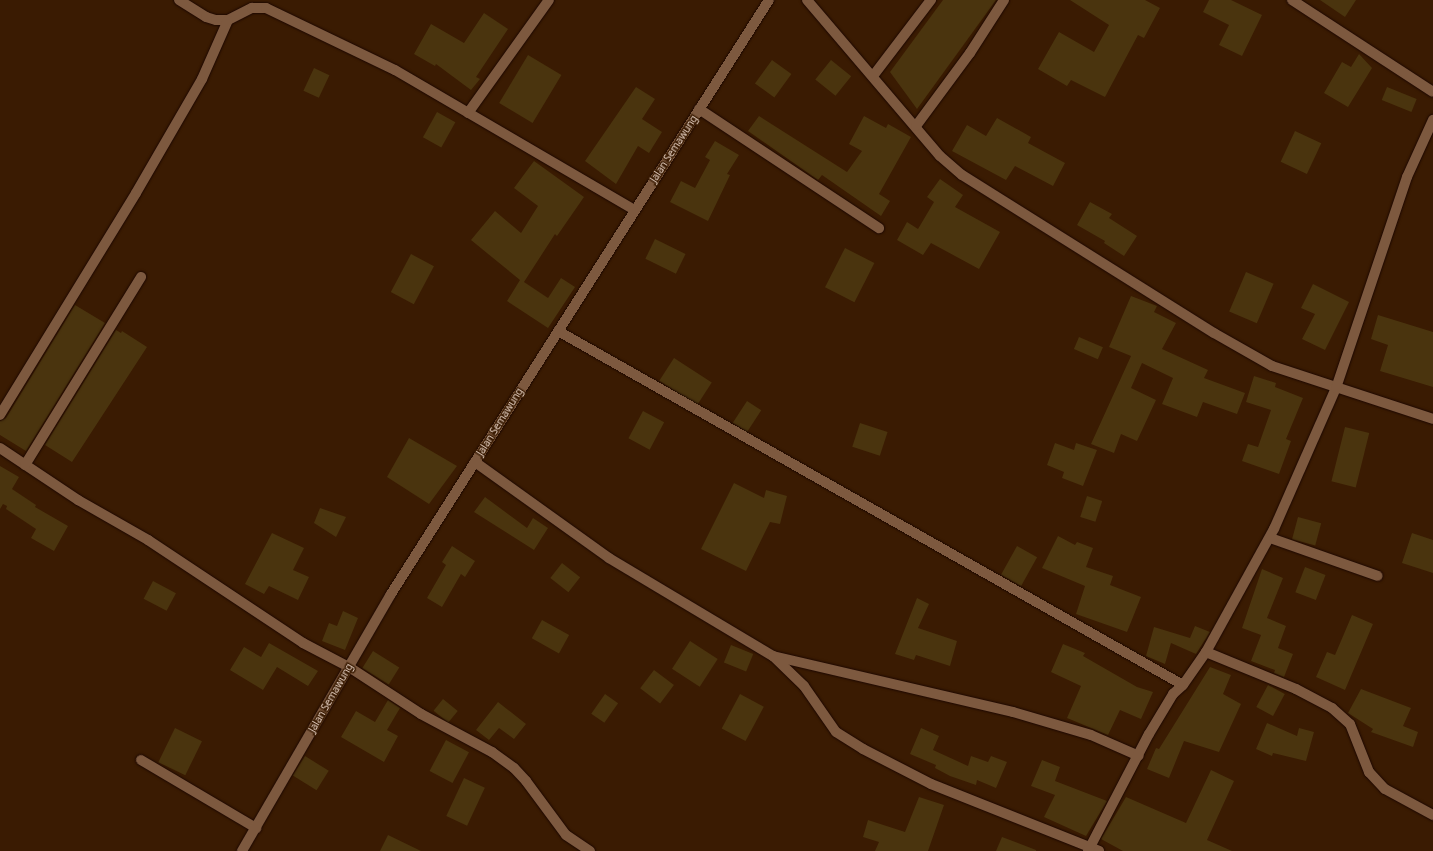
<!DOCTYPE html>
<html>
<head>
<meta charset="utf-8">
<style>
  body { margin:0 }
  #map { position:relative; width:1433px; height:851px; overflow:hidden; background:#3a1b02; font-family:"Noto Sans",sans-serif }
  div>[style] { position:absolute }
  [style*='--x'] { left:calc(var(--x)*1px); top:calc(var(--y)*1px); width:calc(var(--w)*1px); rotate:calc(var(--a)*1deg) }
  .building>* { inset:0; background:#4a340e; transform-origin:0 0 }
  .roads { filter:drop-shadow(0 0 1px #1c0700) drop-shadow(0 0 1px #1c0700) }
  .minor>* { height:10px; margin:-5px; padding:0 5px; transform-origin:5px; border-radius:5px; background:#7d593f }
  span { translate:-50% -50%; white-space:nowrap; text-align:center; line-height:1.15; -webkit-text-stroke:3px #3a1b02; paint-order:stroke }
  .street-label { font-size:10px; color:#ebd6c8 }
</style>
</head>
<body>
<div id="map">
  <div class="building">
    <i style="clip-path:polygon(943px 0,996px 0,917px 109px,890px 72px)"></i>
    <i style="clip-path:polygon(1070px 0,1145px 0,1160px 8px,1144px 38px,1138px 35px,1105px 97px,1071px 80px,1067px 86px,1038px 69px,1059px 32px,1094px 52px,1109px 25px)"></i>
    <i style="clip-path:polygon(1209px 0,1231px 0,1262px 15px,1242px 56px,1219px 45px,1229px 25px,1203px 12px)"></i>
    <i style="clip-path:polygon(1320px 0,1356px 0,1345px 17px)"></i>
    <i style="clip-path:polygon(484px 13px,508px 29px,476px 77px,480px 79px,471px 90px,436px 64px,435px 66px,414px 54px,431px 24px,464px 43px)"></i>
    <i style="clip-path:polygon(1359px 54px,1372px 68px,1348px 107px,1324px 93px,1342px 62px,1351px 67px)"></i>
    <i style="left:528px;top:55px;width:39px;height:56px;rotate:31deg"></i>
    <i style="left:772px;top:60px;width:24px;height:29px;rotate:36deg"></i>
    <i style="left:831px;top:60px;width:26px;height:25px;rotate:39deg"></i>
    <i style="left:314px;top:68px;width:17px;height:25px;rotate:25deg"></i>
    <i style="clip-path:polygon(636px 87px,655px 99px,642px 119px,662px 132px,649px 153px,638px 146px,616px 184px,585px 161px)"></i>
    <i style="left:1387px;top:87px;width:32px;height:14px;rotate:22deg"></i>
    <i style="left:437px;top:112px;width:21px;height:29px;rotate:29deg"></i>
    <i style="clip-path:polygon(759px 116px,847px 172px,862px 151px,849px 144px,864px 116px,886px 128px,888px 124px,911px 137px,879px 194px,890px 201px,881px 216px,822px 175px,818px 180px,748px 131px)"></i>
    <i style="clip-path:polygon(997px 118px,1031px 137px,1028px 143px,1065px 163px,1053px 186px,1015px 166px,1006px 180px,952px 151px,967px 125px,986px 136px)"></i>
    <i style="left:1295px;top:131px;width:29px;height:34px;rotate:25deg"></i>
    <i style="clip-path:polygon(715px 141px,739px 155px,727px 174px,730px 175px,708px 221px,670px 202px,681px 181px,695px 188px,710px 160px,705px 157px)"></i>
    <i style="clip-path:polygon(534px 161px,584px 197px,557px 236px,555px 234px,524px 282px,548px 298px,561px 278px,575px 287px,548px 328px,507px 301px,520px 280px,471px 240px,495px 211px,521px 233px,538px 206px,514px 188px)"></i>
    <i style="clip-path:polygon(940px 179px,963px 195px,955px 207px,1000px 232px,979px 269px,931px 243px,923px 255px,897px 240px,907px 222px,918px 229px,934px 202px,927px 197px)"></i>
    <i style="clip-path:polygon(1090px 202px,1112px 214px,1109px 218px,1137px 236px,1124px 256px,1104px 243px,1105px 241px,1077px 225px)"></i>
    <i style="left:655px;top:239px;width:34px;height:22px;rotate:26deg"></i>
    <i style="left:845px;top:248px;width:33px;height:44px;rotate:27deg"></i>
    <i style="left:411px;top:254px;width:26px;height:43px;rotate:28deg"></i>
    <i style="left:1246px;top:272px;width:30px;height:43px;rotate:23deg"></i>
    <i style="clip-path:polygon(1313px 284px,1349px 302px,1325px 350px,1302px 339px,1315px 314px,1301px 308px)"></i>
    <i style="clip-path:polygon(1131px 296px,1157px 306px,1154px 312px,1176px 323px,1162px 349px,1208px 370px,1204px 378px,1245px 393px,1237px 414px,1203px 402px,1197px 417px,1162px 404px,1173px 378px,1142px 363px,1131px 388px,1156px 400px,1137px 441px,1121px 434px,1114px 453px,1091px 444px,1131px 356px,1109px 347px)"></i>
    <i style="clip-path:polygon(75px 305px,105px 323px,26px 451px,0 435px,0 421px,6px 418px)"></i>
    <i style="clip-path:polygon(1378px 315px,1433px 332px,1433px 387px,1380px 371px,1388px 345px,1371px 339px)"></i>
    <i style="clip-path:polygon(116px 330px,121px 333px,122px 331px,147px 347px,72px 462px,45px 445px)"></i>
    <i style="left:1079px;top:337px;width:26px;height:13px;rotate:23deg"></i>
    <i style="left:674px;top:358px;width:45px;height:27px;rotate:33deg"></i>
    <i style="clip-path:polygon(1254px 376px,1276px 383px,1275px 387px,1303px 398px,1286px 439px,1291px 441px,1279px 474px,1242px 461px,1248px 444px,1258px 447px,1271px 410px,1246px 402px)"></i>
    <i style="left:747px;top:401px;width:17px;height:26px;rotate:33deg"></i>
    <i style="left:643px;top:411px;width:24px;height:31px;rotate:28deg"></i>
    <i style="left:860px;top:423px;width:29px;height:25px;rotate:18deg"></i>
    <i style="left:1345px;top:427px;width:25px;height:56px;rotate:14deg"></i>
    <i style="clip-path:polygon(409px 438px,457px 466px,429px 504px,387px 477px)"></i>
    <i style="clip-path:polygon(1055px 443px,1074px 450px,1076px 443px,1097px 450px,1083px 486px,1062px 478px,1064px 472px,1047px 465px)"></i>
    <i style="clip-path:polygon(0 466px,19px 477px,12px 489px,36px 505px,35px 507px,68px 526px,54px 551px,31px 538px,36px 529px,6px 509px,7px 506px,3px 504px,0 509px)"></i>
    <i style="clip-path:polygon(734px 483px,764px 498px,766px 490px,787px 496px,780px 524px,770px 522px,746px 571px,701px 549px)"></i>
    <i style="left:1087px;top:496px;width:16px;height:22px;rotate:18deg"></i>
    <i style="clip-path:polygon(485px 497px,527px 528px,533px 518px,548px 528px,534px 550px,474px 512px)"></i>
    <i style="clip-path:polygon(320px 508px,346px 517px,336px 537px,314px 523px)"></i>
    <i style="left:1298px;top:517px;width:24px;height:23px;rotate:15deg"></i>
    <i style="clip-path:polygon(272px 533px,304px 548px,293px 570px,309px 577px,298px 600px,269px 586px,264px 594px,245px 584px)"></i>
    <i style="clip-path:polygon(1412px 533px,1433px 540px,1433px 573px,1402px 563px)"></i>
    <i style="clip-path:polygon(1058px 536px,1075px 545px,1077px 542px,1093px 548px,1086px 567px,1113px 576px,1110px 585px,1141px 597px,1127px 632px,1076px 614px,1085px 586px,1042px 568px)"></i>
    <i style="clip-path:polygon(452px 546px,475px 561px,465px 577px,461px 574px,442px 607px,427px 598px,446px 565px,442px 562px)"></i>
    <i style="left:1017px;top:546px;width:23px;height:33px;rotate:29deg"></i>
    <i style="left:562px;top:563px;width:23px;height:19px;rotate:38deg"></i>
    <i style="left:1305px;top:567px;width:22px;height:27px;rotate:21deg"></i>
    <i style="clip-path:polygon(1262px 569px,1283px 578px,1267px 618px,1286px 626px,1278px 648px,1293px 654px,1284px 677px,1274px 673px,1275px 670px,1251px 661px,1261px 635px,1242px 628px)"></i>
    <i style="left:153px;top:581px;width:26px;height:20px;rotate:28deg"></i>
    <i style="clip-path:polygon(917px 598px,929px 604px,918px 628px,957px 641px,950px 666px,916px 655px,914px 660px,895px 654px)"></i>
    <i style="clip-path:polygon(343px 611px,358px 618px,345px 650px,322px 641px,329px 623px,337px 626px)"></i>
    <i style="clip-path:polygon(1352px 615px,1373px 624px,1345px 690px,1316px 677px,1327px 652px,1335px 655px)"></i>
    <i style="left:542px;top:620px;width:31px;height:21px;rotate:29deg"></i>
    <i style="clip-path:polygon(1195px 626px,1210px 632px,1196px 654px,1171px 643px,1165px 664px,1146px 656px,1154px 627px,1190px 638px)"></i>
    <i style="left:690px;top:641px;width:33px;height:33px;rotate:33deg"></i>
    <i style="clip-path:polygon(269px 643px,318px 671px,308px 686px,277px 667px,263px 690px,230px 670px,244px 647px,261px 657px)"></i>
    <i style="clip-path:polygon(1063px 644px,1085px 653px,1083px 656px,1137px 687px,1153px 692px,1141px 719px,1120px 710px,1108px 735px,1067px 718px,1081px 686px,1051px 672px)"></i>
    <i style="left:731px;top:645px;width:24px;height:19px;rotate:22deg"></i>
    <i style="left:373px;top:651px;width:31px;height:20px;rotate:32deg"></i>
    <i style="clip-path:polygon(1210px 667px,1231px 675px,1223px 694px,1241px 704px,1219px 752px,1184px 741px,1169px 778px,1147px 769px,1156px 748px,1159px 749px)"></i>
    <i style="left:654px;top:670px;width:25px;height:23px;rotate:37deg"></i>
    <i style="left:1268px;top:685px;width:19px;height:25px;rotate:28deg"></i>
    <i style="clip-path:polygon(1361px 689px,1411px 708px,1403px 726px,1418px 732px,1413px 747px,1371px 732px,1373px 729px,1348px 713px)"></i>
    <i style="left:605px;top:694px;width:16px;height:24px;rotate:35deg"></i>
    <i style="left:740px;top:694px;width:27px;height:39px;rotate:28deg"></i>
    <i style="left:443px;top:699px;width:19px;height:15px;rotate:39deg"></i>
    <i style="clip-path:polygon(388px 700px,400px 708px,387px 730px,398px 736px,384px 762px,341px 737px,356px 711px,375px 722px)"></i>
    <i style="clip-path:polygon(498px 702px,526px 724px,514px 739px,499px 728px,489px 740px,476px 730px)"></i>
    <i style="clip-path:polygon(1267px 723px,1297px 736px,1299px 728px,1314px 732px,1306px 761px,1273px 753px,1272px 756px,1256px 749px)"></i>
    <i style="left:175px;top:728px;width:30px;height:38px;rotate:26deg"></i>
    <i style="clip-path:polygon(921px 728px,939px 736px,933px 750px,968px 766px,971px 756px,988px 762px,991px 756px,1007px 762px,996px 788px,977px 780px,976px 785px,950px 776px,935px 768px,936px 765px,910px 754px)"></i>
    <i style="left:446px;top:740px;width:26px;height:35px;rotate:28deg"></i>
    <i style="left:305px;top:756px;width:28px;height:23px;rotate:32deg"></i>
    <i style="clip-path:polygon(1042px 760px,1060px 767px,1055px 781px,1107px 801px,1086px 836px,1044px 817px,1055px 795px,1031px 786px)"></i>
    <i style="clip-path:polygon(1211px 770px,1234px 781px,1207px 840px,1232px 851px,1123px 851px,1101px 839px,1126px 797px,1186px 823px)"></i>
    <i style="left:464px;top:778px;width:23px;height:42px;rotate:25deg"></i>
    <i style="clip-path:polygon(919px 797px,944px 805px,928px 851px,875px 851px,879px 842px,863px 837px,868px 820px,905px 832px)"></i>
    <i style="clip-path:polygon(388px 835px,421px 851px,380px 851px)"></i>
    <i style="clip-path:polygon(1002px 837px,1036px 850px,1036px 851px,996px 851px)"></i>
  </div>
  <div class="roads">
    <div class="minor">
      <i style="--x:179;--y:0;--w:32;--a:32"></i>
      <i style="--x:206;--y:17;--w:10;--a:17"></i>
      <i style="--x:216;--y:20;--w:12;--a:0"></i>
      <i style="--x:228;--y:20;--w:27;--a:-27"></i>
      <i style="--x:252;--y:8;--w:14;--a:0"></i>
      <i style="--x:266;--y:8;--w:143;--a:25.7"></i>
      <i style="--x:395;--y:70;--w:278;--a:30.3"></i>
      <i style="--x:807;--y:0;--w:205;--a:49.6"></i>
      <i style="--x:940;--y:156;--w:29;--a:41"></i>
      <i style="--x:962;--y:175;--w:297;--a:32.1"></i>
      <i style="--x:1214;--y:333;--w:67;--a:29.6"></i>
      <i style="--x:1272;--y:366;--w:169;--a:18.2"></i>
      <i style="--x:1292;--y:0;--w:168;--a:33.1"></i>
      <i style="--x:873;--y:76;--w:96;--a:-52.7"></i>
      <i style="--x:699;--y:109;--w:216;--a:33.5"></i>
      <i style="--x:468;--y:113;--w:139;--a:-54.4"></i>
      <i style="--x:916;--y:126;--w:91;--a:-53.5"></i>
      <i style="--x:970;--y:53;--w:63;--a:-57.3"></i>
      <i style="--x:558;--y:331;--w:718;--a:29.53"></i>
      <i style="--x:0;--y:415;--w:260;--a:-58.5"></i>
      <i style="--x:136;--y:193;--w:132;--a:-59.9"></i>
      <i style="--x:202;--y:79;--w:64;--a:-66.2"></i>
      <i style="--x:0;--y:448;--w:94;--a:33.7"></i>
      <i style="--x:78;--y:500;--w:81;--a:29.7"></i>
      <i style="--x:148;--y:540;--w:186;--a:33.6"></i>
      <i style="--x:303;--y:643;--w:52;--a:27.6"></i>
      <i style="--x:349;--y:667;--w:86;--a:33.1"></i>
      <i style="--x:421;--y:714;--w:81;--a:28.2"></i>
      <i style="--x:492;--y:752;--w:27;--a:36"></i>
      <i style="--x:514;--y:768;--w:18;--a:47"></i>
      <i style="--x:526;--y:781;--w:67;--a:53.5"></i>
      <i style="--x:566;--y:835;--w:29;--a:34"></i>
      <i style="--x:475;--y:462;--w:165;--a:35.6"></i>
      <i style="--x:609;--y:558;--w:191;--a:30.9"></i>
      <i style="--x:773;--y:656;--w:246;--a:13.1"></i>
      <i style="--x:1013;--y:712;--w:81;--a:16.4"></i>
      <i style="--x:1091;--y:735;--w:52;--a:23.6"></i>
      <i style="--x:25;--y:465;--w:221;--a:-58.3"></i>
      <i style="--x:1270;--y:538;--w:114;--a:19.4"></i>
      <i style="--x:1206;--y:652;--w:97;--a:22.3"></i>
      <i style="--x:1296;--y:689;--w:41;--a:27.8"></i>
      <i style="--x:1332;--y:708;--w:24;--a:42"></i>
      <i style="--x:1350;--y:724;--w:52;--a:68.4"></i>
      <i style="--x:1369;--y:772;--w:23;--a:47"></i>
      <i style="--x:1385;--y:789;--w:55;--a:28.4"></i>
      <i style="--x:773;--y:656;--w:43;--a:44.1"></i>
      <i style="--x:804;--y:686;--w:56;--a:55.2"></i>
      <i style="--x:836;--y:732;--w:32;--a:32"></i>
      <i style="--x:863;--y:749;--w:76;--a:27.2"></i>
      <i style="--x:931;--y:784;--w:181;--a:21.7"></i>
      <i style="--x:141;--y:760;--w:134;--a:30.6"></i>
      <i style="--x:242;--y:851;--w:297;--a:-59.9"></i>
      <i style="--x:391;--y:594;--w:704;--a:-57.53"></i>
      <i style="--x:1088;--y:851;--w:132;--a:-62.5"></i>
      <i style="--x:1149;--y:734;--w:47;--a:-59"></i>
      <i style="--x:1173;--y:694;--w:13;--a:-42"></i>
      <i style="--x:1183;--y:685;--w:40;--a:-55.1"></i>
      <i style="--x:1206;--y:652;--w:141;--a:-61.1"></i>
      <i style="--x:1274;--y:529;--w:154;--a:-66.3"></i>
      <i style="--x:1336;--y:388;--w:223;--a:-71.4"></i>
      <i style="--x:1407;--y:177;--w:63;--a:-65.5"></i>
    </div>
  </div>
  <div class="street-label">
    <span style="left:674px;top:149px;rotate:-57deg">Jalan Semawung</span>
    <span style="left:500px;top:422px;rotate:-58deg">Jalan Semawung</span>
    <span style="left:331px;top:698px;rotate:-60deg">Jalan Semawung</span>
  </div>
</div>
</body>
</html>
